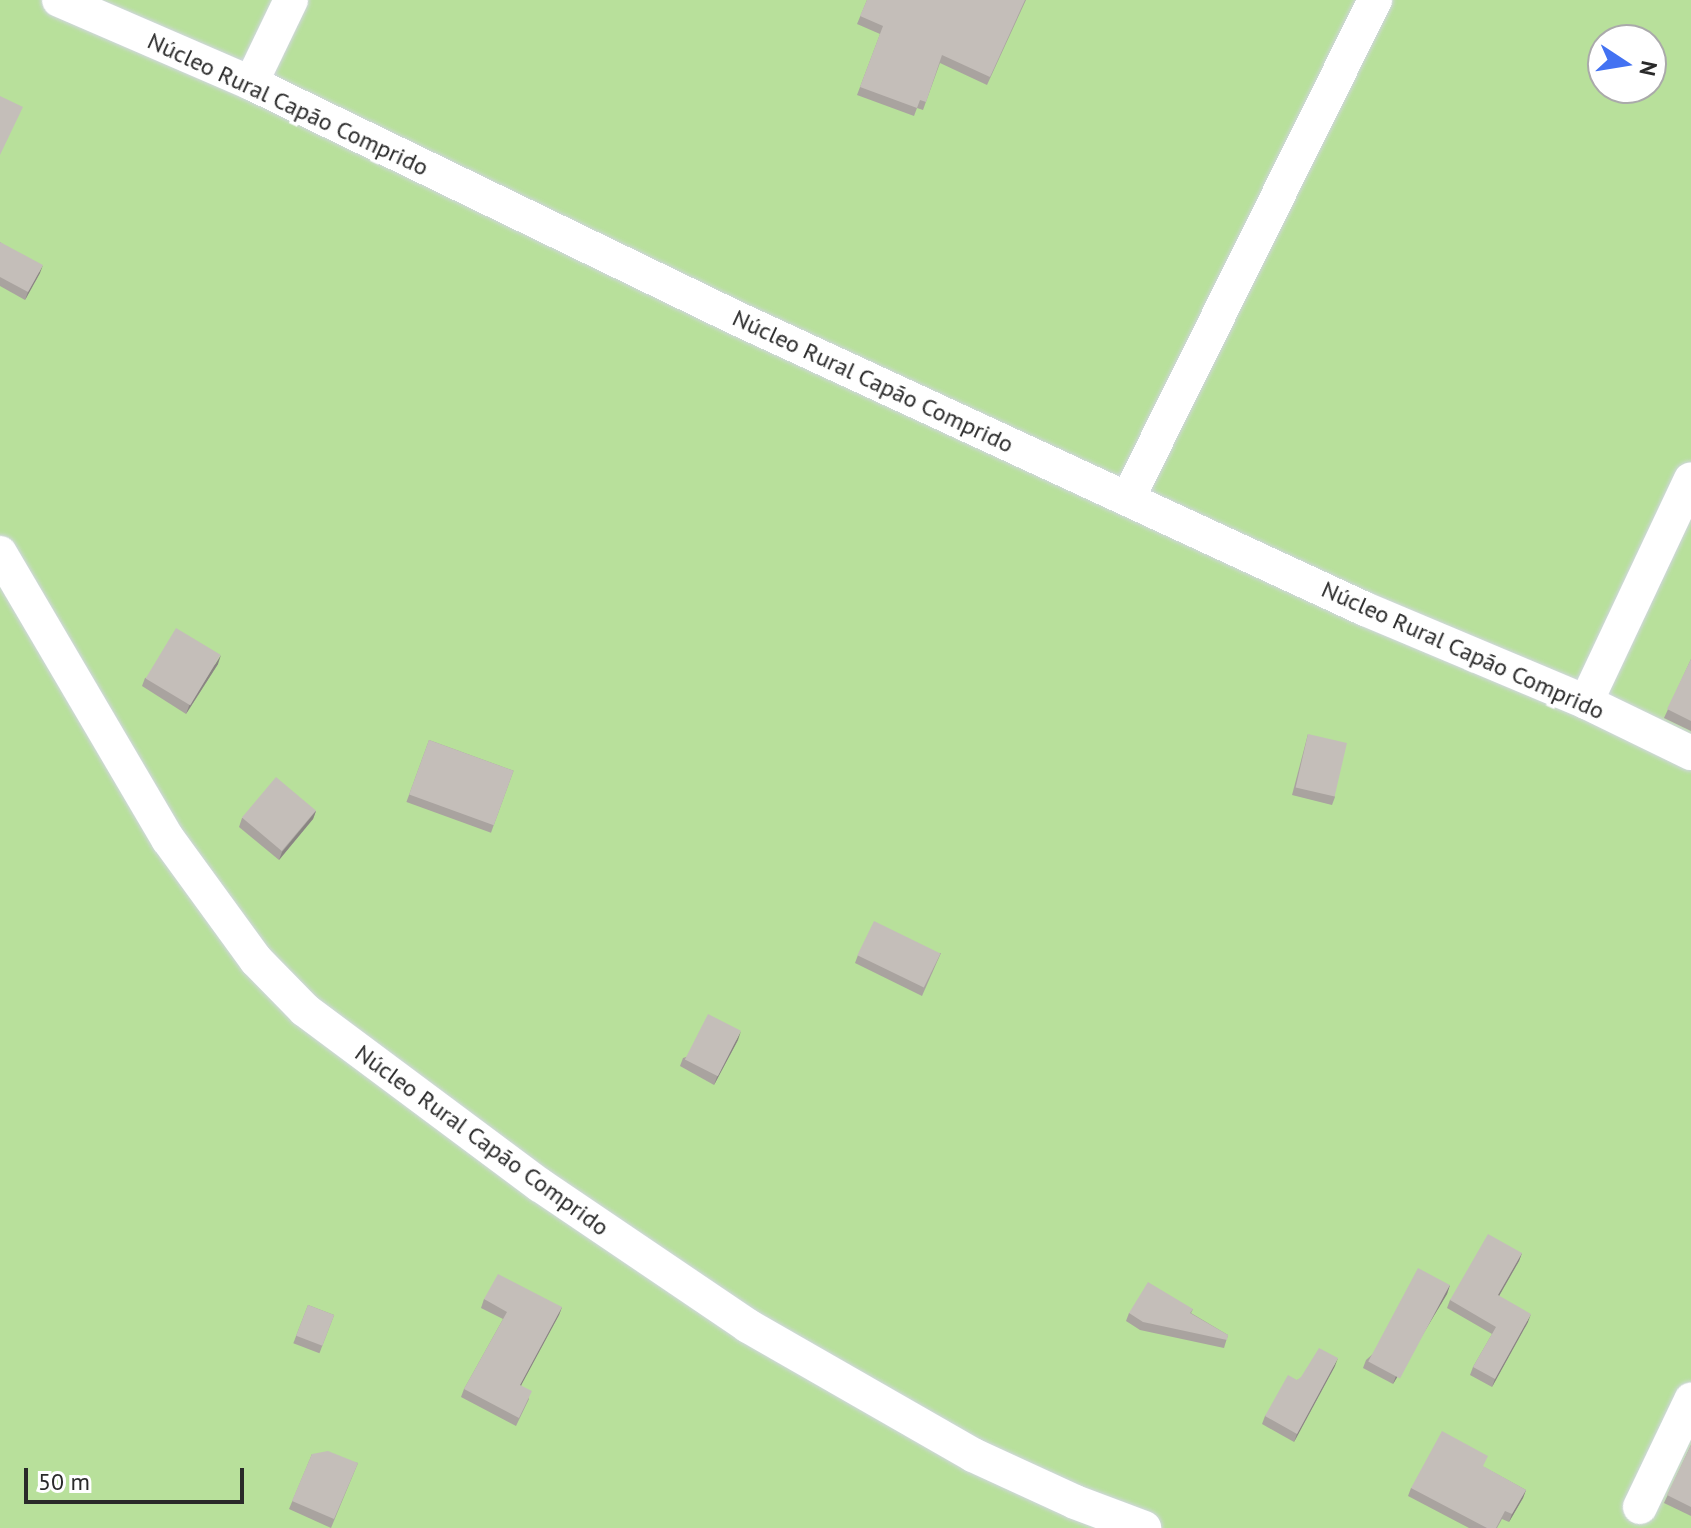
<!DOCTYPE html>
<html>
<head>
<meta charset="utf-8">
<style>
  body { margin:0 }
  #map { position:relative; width:1691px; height:1528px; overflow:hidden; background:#ece4dd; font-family:"PT Sans",sans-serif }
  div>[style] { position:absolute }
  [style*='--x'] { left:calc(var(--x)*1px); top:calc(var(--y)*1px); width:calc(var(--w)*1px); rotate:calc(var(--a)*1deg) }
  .green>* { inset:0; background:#b8e09b }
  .roads { filter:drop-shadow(0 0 2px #d2d6e2) drop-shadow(0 0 2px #d2d6e2) }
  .minor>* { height:34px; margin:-17px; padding:0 17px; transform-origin:17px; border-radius:17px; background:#fff }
  .wall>* { inset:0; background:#a9a39f; transform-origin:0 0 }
  .shaded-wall>* { inset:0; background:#898582 }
  .building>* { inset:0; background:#c4beb9; transform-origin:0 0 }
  span { translate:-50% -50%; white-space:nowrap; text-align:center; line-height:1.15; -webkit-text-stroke:7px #fff; paint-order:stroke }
  .street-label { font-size:24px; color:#2a2a2a }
  .north { position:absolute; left:1587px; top:24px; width:80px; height:80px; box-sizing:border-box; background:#fff; border:2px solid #aaa; border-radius:50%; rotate:102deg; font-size:22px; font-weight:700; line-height:32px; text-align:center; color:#2a2a2a }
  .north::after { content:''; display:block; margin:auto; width:28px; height:36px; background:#4372f2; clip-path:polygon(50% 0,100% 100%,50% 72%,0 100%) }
  .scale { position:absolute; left:24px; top:1468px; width:220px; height:36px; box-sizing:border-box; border:4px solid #2a2a2a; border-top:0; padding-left:10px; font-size:24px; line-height:28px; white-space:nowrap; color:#2a2a2a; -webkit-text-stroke:6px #fff; paint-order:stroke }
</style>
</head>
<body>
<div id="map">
  <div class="green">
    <i style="clip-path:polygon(evenodd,0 0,1691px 0,1691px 1528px,0 1528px,0 0,1603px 40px,1651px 40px,1651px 88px,1603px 88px,1603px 40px)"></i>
  </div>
  <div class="roads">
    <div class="minor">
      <i style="--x:59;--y:0;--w:209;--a:23.4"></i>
      <i style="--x:251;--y:83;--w:539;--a:25.85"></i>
      <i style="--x:736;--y:318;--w:693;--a:24.83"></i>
      <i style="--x:1365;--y:609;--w:240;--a:22.8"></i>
      <i style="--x:1586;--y:702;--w:117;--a:25.9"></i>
      <i style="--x:251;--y:83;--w:92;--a:-64.3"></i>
      <i style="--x:1128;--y:498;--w:556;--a:-63.62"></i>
      <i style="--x:0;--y:553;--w:332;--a:59.6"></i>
      <i style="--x:168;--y:839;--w:150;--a:54"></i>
      <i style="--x:256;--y:960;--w:70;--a:45.6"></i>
      <i style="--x:305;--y:1010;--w:293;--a:36.7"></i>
      <i style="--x:540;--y:1185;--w:251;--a:34.1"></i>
      <i style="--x:748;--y:1326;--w:259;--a:29.8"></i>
      <i style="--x:973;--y:1455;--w:112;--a:24.7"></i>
      <i style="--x:1075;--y:1502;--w:74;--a:20.6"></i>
      <i style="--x:1586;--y:702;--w:246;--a:-64.8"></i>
      <i style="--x:1640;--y:1507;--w:119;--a:-64.5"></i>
    </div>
  </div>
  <div class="wall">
    <i style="clip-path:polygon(867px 0,1026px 0,987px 85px,940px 63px,923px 110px,917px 108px,914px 116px,857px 95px,880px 34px,857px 24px)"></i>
    <i style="clip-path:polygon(0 242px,40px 273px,25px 300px,0 286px)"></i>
    <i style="clip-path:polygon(1691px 659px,1691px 731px,1664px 718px)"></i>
    <i style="clip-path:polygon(218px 664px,186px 714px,142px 686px,145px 678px)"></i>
    <i style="clip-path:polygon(1308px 734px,1335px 797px,1332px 805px,1292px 795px)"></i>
    <i style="left:429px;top:740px;width:90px;height:66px;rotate:20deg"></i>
    <i style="clip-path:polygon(316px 811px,313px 819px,279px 860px,239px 827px,242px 818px)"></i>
    <i style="clip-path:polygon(941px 953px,922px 996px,855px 963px,858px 955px)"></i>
    <i style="clip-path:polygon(738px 1040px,714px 1085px,680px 1066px,683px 1058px)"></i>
    <i style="clip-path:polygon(1522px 1253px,1519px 1261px,1499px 1296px,1528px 1322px,1492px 1387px,1470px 1375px,1473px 1367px,1492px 1334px,1447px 1308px,1450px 1300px)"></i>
    <i style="clip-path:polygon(1450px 1285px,1447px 1294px,1393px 1384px,1363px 1368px,1366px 1360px)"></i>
    <i style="clip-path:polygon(484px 1299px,562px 1307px,559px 1315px,521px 1385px,529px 1399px,516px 1426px,461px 1397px,464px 1389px,503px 1319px,481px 1308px)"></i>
    <i style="left:308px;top:1305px;width:28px;height:41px;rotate:21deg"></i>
    <i style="clip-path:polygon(1193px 1309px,1191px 1313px,1228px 1335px,1224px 1348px,1140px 1330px,1126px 1321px,1129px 1313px)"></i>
    <i style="clip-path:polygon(1335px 1366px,1294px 1442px,1262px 1424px,1265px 1416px,1297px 1380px)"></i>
    <i style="clip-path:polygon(1691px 1445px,1691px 1516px,1664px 1503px)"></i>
    <i style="clip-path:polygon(312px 1454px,358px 1463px,331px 1528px,289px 1509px)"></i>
    <i style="clip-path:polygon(1484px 1467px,1526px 1490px,1523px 1498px,1509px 1522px,1502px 1519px,1497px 1528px,1469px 1528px,1408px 1496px,1411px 1488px)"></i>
  </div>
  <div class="shaded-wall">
    <i style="clip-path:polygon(43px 265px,40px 273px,25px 300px,28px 292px)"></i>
    <i style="clip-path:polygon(221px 655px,218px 664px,186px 714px,189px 706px)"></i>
    <i style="clip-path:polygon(316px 811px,313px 819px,279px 860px,282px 852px)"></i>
    <i style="clip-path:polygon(741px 1031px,738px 1040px,714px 1085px,717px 1077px)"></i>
    <i style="clip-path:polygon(1522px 1253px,1519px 1261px,1495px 1303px,1498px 1295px)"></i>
    <i style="clip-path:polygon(1450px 1285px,1447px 1294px,1393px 1384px,1396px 1376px)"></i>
    <i style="clip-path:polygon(562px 1307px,559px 1315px,517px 1393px,520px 1385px)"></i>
    <i style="clip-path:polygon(1531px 1314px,1528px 1322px,1492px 1387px,1495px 1379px)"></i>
    <i style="clip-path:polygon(1338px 1358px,1335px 1366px,1294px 1442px,1297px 1434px)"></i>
    <i style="clip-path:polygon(1526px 1490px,1523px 1498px,1509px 1522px,1512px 1514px)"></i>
  </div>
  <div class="building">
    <i style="clip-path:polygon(867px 0,1025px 0,990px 77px,942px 55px,926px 102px,920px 100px,917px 108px,860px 87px,883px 26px,860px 16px)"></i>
    <i style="clip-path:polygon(0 96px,23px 107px,0 155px)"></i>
    <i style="clip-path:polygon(0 242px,43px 265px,28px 292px,0 277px)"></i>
    <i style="left:176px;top:628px;width:52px;height:59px;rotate:31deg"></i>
    <i style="clip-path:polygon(1691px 659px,1691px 721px,1667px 709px)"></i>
    <i style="left:1308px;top:734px;width:40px;height:55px;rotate:13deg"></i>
    <i style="left:429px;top:740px;width:90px;height:58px;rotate:20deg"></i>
    <i style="left:276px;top:777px;width:52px;height:53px;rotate:40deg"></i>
    <i style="left:874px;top:921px;width:74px;height:38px;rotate:26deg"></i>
    <i style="left:708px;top:1014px;width:37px;height:51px;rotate:27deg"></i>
    <i style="clip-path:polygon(1488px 1234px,1522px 1253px,1498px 1295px,1531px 1314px,1495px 1379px,1473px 1367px,1496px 1327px,1450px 1300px)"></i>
    <i style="left:1418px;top:1268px;width:36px;height:106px;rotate:28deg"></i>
    <i style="clip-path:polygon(498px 1274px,562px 1307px,520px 1385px,532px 1391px,519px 1418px,464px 1389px,507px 1312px,484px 1299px)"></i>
    <i style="clip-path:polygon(1148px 1282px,1193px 1309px,1190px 1313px,1228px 1335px,1227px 1340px,1143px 1322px,1129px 1313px)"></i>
    <i style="left:308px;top:1305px;width:28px;height:33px;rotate:21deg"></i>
    <i style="clip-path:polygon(1319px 1348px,1338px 1358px,1297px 1434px,1265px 1416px,1288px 1375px,1297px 1380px,1301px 1377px)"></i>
    <i style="clip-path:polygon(1442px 1431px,1488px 1456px,1483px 1466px,1526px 1490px,1512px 1514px,1505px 1511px,1496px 1528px,1487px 1528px,1411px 1488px)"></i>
    <i style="clip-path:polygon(1691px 1445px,1691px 1507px,1667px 1495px)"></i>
    <i style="clip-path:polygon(328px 1451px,358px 1463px,334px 1519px,292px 1501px,312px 1454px)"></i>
  </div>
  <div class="street-label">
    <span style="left:288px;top:104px;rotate:25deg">Núcleo Rural Capão Comprido</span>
    <span style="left:873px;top:381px;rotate:25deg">Núcleo Rural Capão Comprido</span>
    <span style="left:1463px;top:650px;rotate:24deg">Núcleo Rural Capão Comprido</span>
    <span style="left:482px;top:1140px;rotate:36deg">Núcleo Rural Capão Comprido</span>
  </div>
  <div class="north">N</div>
  <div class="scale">50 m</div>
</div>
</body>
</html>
